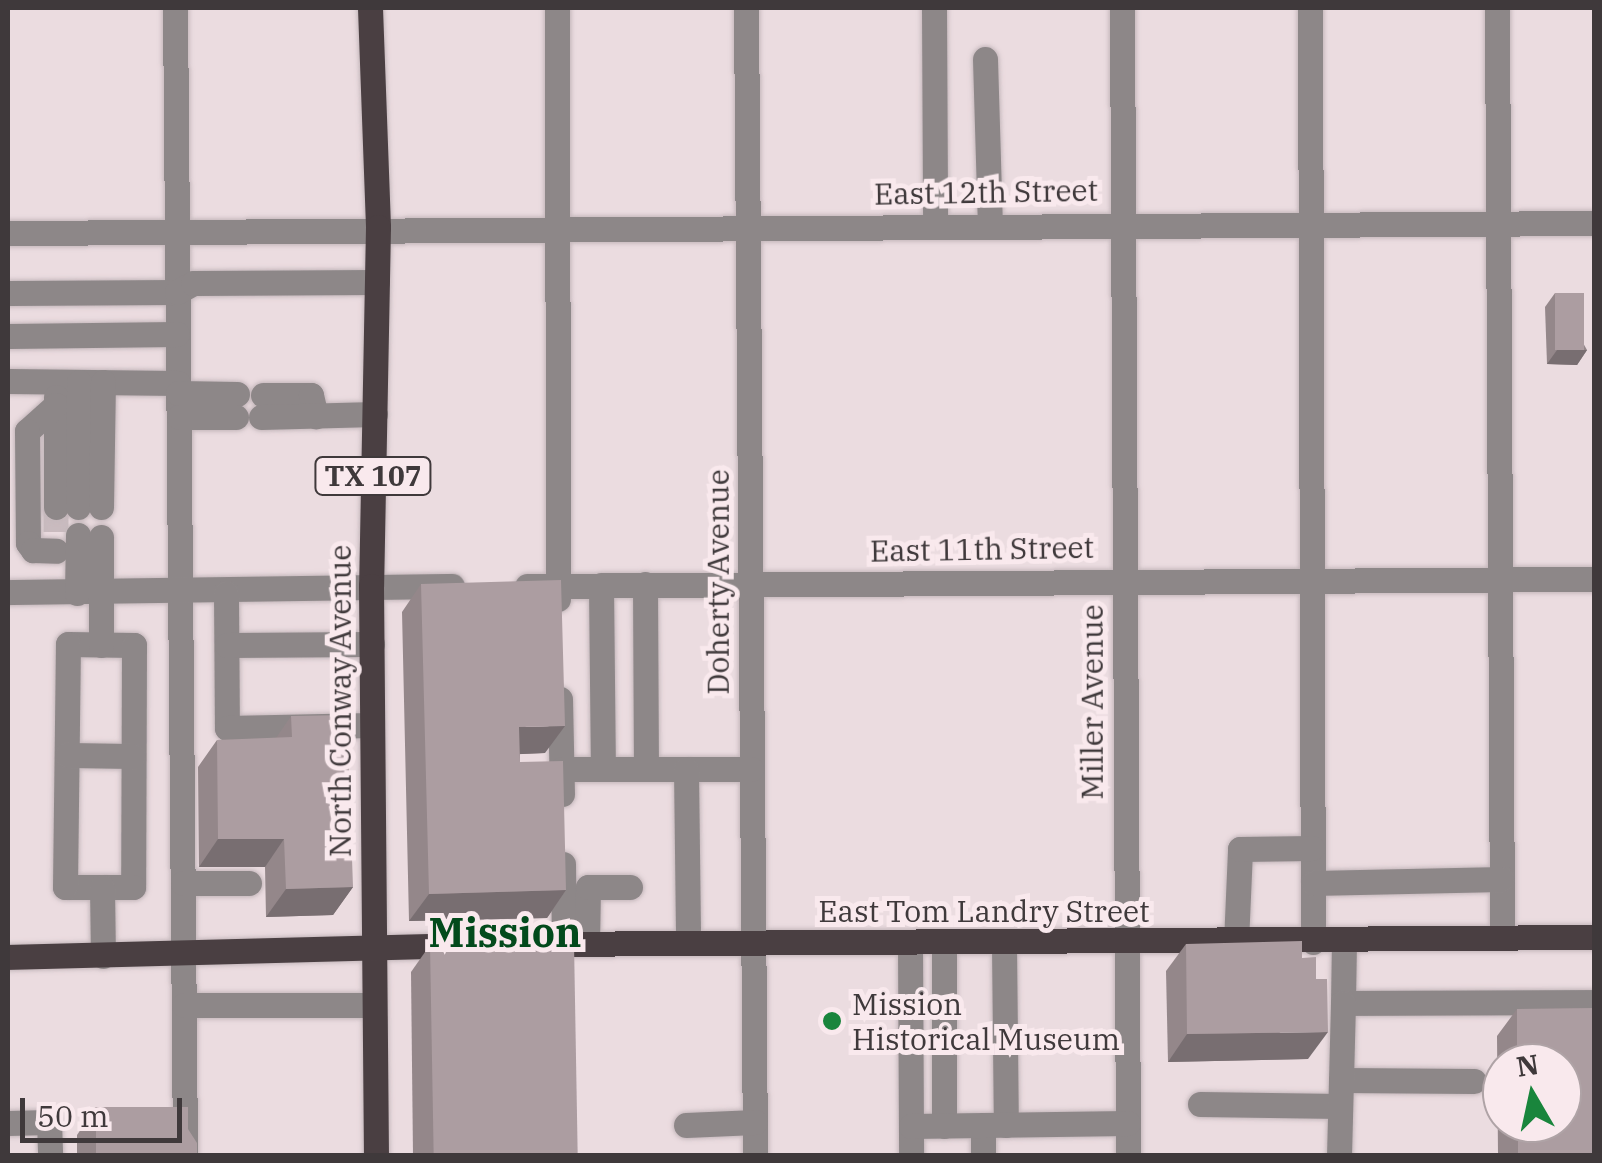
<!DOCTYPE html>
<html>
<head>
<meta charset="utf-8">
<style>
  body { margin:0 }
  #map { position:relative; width:1602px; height:1163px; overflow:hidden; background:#ebdce0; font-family:"IBM Plex Serif",serif }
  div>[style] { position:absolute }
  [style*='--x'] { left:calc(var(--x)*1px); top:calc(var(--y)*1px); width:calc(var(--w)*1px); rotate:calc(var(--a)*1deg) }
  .minor-tunnel>* { height:25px; margin-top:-12.5px; transform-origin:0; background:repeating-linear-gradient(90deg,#c9bbbf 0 25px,transparent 0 37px) }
  .roads { filter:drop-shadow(0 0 2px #c5b8bc) drop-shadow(0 0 2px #c5b8bc) }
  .minor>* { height:25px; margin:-12.5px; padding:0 12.5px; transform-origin:12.5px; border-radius:12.5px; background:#8d8788 }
  .major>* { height:25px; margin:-12.5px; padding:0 12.5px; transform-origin:12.5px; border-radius:12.5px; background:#4a3f42 }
  .wall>* { inset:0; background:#94878a }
  .shaded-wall>* { inset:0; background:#786e71 }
  .building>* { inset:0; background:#ac9da1; transform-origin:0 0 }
  .dots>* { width:28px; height:28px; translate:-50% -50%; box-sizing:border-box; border:5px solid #f9e9ed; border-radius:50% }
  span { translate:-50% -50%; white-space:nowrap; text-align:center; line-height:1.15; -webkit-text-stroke:10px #f9e9ed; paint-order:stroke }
  .shield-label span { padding:2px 8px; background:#f9e9ed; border:2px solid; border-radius:8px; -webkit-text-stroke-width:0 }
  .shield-label { font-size:28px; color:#3f393b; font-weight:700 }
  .street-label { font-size:30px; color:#3f393b }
  .poi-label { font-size:30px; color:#3f393b }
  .left { translate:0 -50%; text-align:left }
  .district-label { font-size:40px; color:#034a1c; font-weight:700 }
  .frame { position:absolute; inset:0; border:10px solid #3f393b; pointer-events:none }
  .north { position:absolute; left:1482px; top:1043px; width:100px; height:100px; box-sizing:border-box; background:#f9e9ed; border:2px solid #afa3a6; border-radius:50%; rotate:351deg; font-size:28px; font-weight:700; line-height:40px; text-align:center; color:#3f393b }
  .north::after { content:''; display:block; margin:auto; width:35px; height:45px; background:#19853c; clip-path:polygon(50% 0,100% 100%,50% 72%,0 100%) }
  .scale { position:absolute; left:20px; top:1098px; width:162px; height:45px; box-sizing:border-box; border:5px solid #3f393b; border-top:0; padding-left:12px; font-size:30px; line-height:35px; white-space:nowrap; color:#3f393b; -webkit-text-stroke:8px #f9e9ed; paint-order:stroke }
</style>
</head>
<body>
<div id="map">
  <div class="minor-tunnel">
    <i style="--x:56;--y:507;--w:28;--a:90"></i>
  </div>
  <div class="roads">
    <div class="minor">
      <i style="--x:175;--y:8;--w:1148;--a:89.5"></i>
      <i style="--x:557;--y:8;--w:591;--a:89.9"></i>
      <i style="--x:746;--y:8;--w:1148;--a:89.55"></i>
      <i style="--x:934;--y:8;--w:217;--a:89.7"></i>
      <i style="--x:1122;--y:8;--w:1148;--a:89.7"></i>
      <i style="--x:1310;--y:8;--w:934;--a:89.82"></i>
      <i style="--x:1497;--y:8;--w:930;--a:89.69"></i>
      <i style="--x:985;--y:59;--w:166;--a:88.3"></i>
      <i style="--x:8;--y:233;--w:1586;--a:-0.36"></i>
      <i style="--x:8;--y:293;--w:169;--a:-0.3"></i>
      <i style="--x:177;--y:292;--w:18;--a:-29"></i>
      <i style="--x:193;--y:283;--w:184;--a:-0.3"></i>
      <i style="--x:8;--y:336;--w:169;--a:-0.7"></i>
      <i style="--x:8;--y:381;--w:170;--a:0.7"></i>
      <i style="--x:178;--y:393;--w:59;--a:1"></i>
      <i style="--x:263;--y:395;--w:48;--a:0"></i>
      <i style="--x:311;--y:395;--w:22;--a:77"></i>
      <i style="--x:56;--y:397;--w:110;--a:90"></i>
      <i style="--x:56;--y:405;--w:39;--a:138"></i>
      <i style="--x:27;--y:431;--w:112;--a:89.5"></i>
      <i style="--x:28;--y:543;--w:9;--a:54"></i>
      <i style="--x:33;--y:550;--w:23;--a:2"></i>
      <i style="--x:179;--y:417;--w:57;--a:0"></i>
      <i style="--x:261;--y:417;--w:114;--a:-1.5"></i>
      <i style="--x:78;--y:507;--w:125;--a:-89.5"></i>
      <i style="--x:101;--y:507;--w:125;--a:-89.1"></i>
      <i style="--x:645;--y:584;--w:185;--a:89.7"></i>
      <i style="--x:601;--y:585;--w:184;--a:89.4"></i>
      <i style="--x:527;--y:586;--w:1067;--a:-0.38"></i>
      <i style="--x:8;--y:592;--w:444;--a:-0.8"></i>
      <i style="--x:77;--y:593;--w:58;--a:-89"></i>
      <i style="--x:226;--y:593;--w:135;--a:89.6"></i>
      <i style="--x:227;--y:728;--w:145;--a:-1.2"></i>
      <i style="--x:68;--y:644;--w:66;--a:0.9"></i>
      <i style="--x:134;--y:645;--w:242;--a:90.2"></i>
      <i style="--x:133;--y:887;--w:68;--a:180"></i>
      <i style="--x:65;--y:887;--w:243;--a:-89.3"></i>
      <i style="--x:101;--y:645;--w:108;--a:-90"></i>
      <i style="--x:227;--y:645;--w:145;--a:-0.4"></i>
      <i style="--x:560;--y:699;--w:95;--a:88.8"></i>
      <i style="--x:67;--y:755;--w:66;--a:0.9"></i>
      <i style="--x:562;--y:769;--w:189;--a:0"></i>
      <i style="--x:686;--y:769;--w:173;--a:89.3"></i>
      <i style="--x:563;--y:864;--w:80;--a:89.3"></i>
      <i style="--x:183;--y:883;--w:66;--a:0"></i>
      <i style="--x:1313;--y:883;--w:189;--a:-1.2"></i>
      <i style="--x:102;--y:887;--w:69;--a:89.2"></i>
      <i style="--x:1344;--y:940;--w:63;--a:90.9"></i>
      <i style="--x:1343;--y:1003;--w:251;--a:-0.2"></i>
      <i style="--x:1236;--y:942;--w:93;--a:-87.5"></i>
      <i style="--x:1240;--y:849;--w:72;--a:-0.8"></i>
      <i style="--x:587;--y:944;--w:57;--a:-89"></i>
      <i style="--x:588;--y:887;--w:42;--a:0"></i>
      <i style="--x:910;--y:944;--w:212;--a:89.7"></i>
      <i style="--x:944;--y:944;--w:182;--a:90"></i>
      <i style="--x:1004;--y:945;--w:180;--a:89.4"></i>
      <i style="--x:184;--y:1005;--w:190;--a:0"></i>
      <i style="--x:1341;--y:1080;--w:133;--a:0.4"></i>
      <i style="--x:1200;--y:1104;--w:140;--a:0.8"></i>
      <i style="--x:8;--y:1123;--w:41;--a:-1.4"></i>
      <i style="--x:49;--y:1122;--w:34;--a:88"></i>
      <i style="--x:686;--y:1125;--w:69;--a:-2.5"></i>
      <i style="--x:983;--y:1125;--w:31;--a:90"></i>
      <i style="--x:911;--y:1126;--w:217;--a:-0.8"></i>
      <i style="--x:1339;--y:1156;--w:153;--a:-88.5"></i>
    </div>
    <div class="major">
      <i style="--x:370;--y:8;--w:219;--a:87.9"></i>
      <i style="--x:378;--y:227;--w:359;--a:91.1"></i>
      <i style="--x:371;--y:586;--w:570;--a:89.5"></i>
      <i style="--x:540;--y:944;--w:1054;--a:-0.38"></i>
      <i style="--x:8;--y:957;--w:457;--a:-1.5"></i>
    </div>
  </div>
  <div class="wall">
    <i style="clip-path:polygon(1555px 293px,1587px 350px,1577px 365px,1547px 364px,1545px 307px)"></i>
    <i style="clip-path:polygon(421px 584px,545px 753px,520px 754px,520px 762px,566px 890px,547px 918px,409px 921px,402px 612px)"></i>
    <i style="clip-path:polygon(291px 716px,353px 887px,333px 915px,266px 917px,265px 867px,199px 867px,198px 767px,217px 740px,276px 738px)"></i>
    <i style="clip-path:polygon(1186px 944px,1308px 1059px,1168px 1062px,1166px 971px)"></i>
    <i style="clip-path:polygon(430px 945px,576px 1156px,413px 1156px,411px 972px)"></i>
    <i style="clip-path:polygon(evenodd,1594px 1008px,1594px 1156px,1498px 1156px,1497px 1036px,1517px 1009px,1594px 1008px,1502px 1063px,1562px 1063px,1562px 1123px,1502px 1123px,1502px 1063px)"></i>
    <i style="clip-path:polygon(96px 1107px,188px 1129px,197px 1156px,77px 1156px,77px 1135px)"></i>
  </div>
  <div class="shaded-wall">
    <i style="clip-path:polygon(1557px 350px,1587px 350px,1577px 365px,1547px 364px)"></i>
    <i style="clip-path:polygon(565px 726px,545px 753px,500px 755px,519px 727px)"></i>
    <i style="clip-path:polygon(218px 839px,284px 839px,265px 867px,199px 867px)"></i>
    <i style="clip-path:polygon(353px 887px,333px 915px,266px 917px,286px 889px)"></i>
    <i style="clip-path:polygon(566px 890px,547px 918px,409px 921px,429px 894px)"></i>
    <i style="clip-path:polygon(1328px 1032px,1308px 1059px,1168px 1062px,1187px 1034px)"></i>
  </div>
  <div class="building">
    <i style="left:1555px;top:293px;width:29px;height:57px"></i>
    <i style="clip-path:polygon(561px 580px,565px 726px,519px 727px,520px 762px,563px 761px,566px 890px,429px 894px,421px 584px)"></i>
    <i style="clip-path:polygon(347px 715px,353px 887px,286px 889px,284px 839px,218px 839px,217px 740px,292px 737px,291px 716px)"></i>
    <i style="clip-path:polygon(1302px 941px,1302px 958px,1316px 957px,1316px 979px,1327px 979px,1328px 1032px,1187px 1034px,1186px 944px)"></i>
    <i style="left:574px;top:943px;width:213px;height:144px;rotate:89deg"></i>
    <i style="clip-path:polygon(1594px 1008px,1594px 1156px,1518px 1156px,1518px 1123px,1562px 1123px,1562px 1063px,1517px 1063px,1517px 1009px)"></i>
    <i style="clip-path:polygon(96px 1107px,188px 1107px,188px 1129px,197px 1143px,197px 1156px,96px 1156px)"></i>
  </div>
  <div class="dots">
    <i style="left:832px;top:1021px;background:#19853c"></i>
  </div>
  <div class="shield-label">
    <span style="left:373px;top:476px">TX 107</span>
  </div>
  <div class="street-label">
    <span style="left:986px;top:192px;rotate:-1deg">East 12th Street</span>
    <span style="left:982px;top:549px;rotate:-1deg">East 11th Street</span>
    <span style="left:718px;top:582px;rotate:-90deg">Doherty Avenue</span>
    <span style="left:340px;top:701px;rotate:-90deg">North Conway Avenue</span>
    <span style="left:1092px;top:702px;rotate:-90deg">Miller Avenue</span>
    <span style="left:984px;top:911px">East Tom Landry Street</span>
  </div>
  <div class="poi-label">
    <span class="left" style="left:852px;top:1021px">Mission<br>Historical Museum</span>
  </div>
  <div class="district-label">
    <span style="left:505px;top:932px">Mission</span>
  </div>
  <div class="frame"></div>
  <div class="north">N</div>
  <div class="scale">50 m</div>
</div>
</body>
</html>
